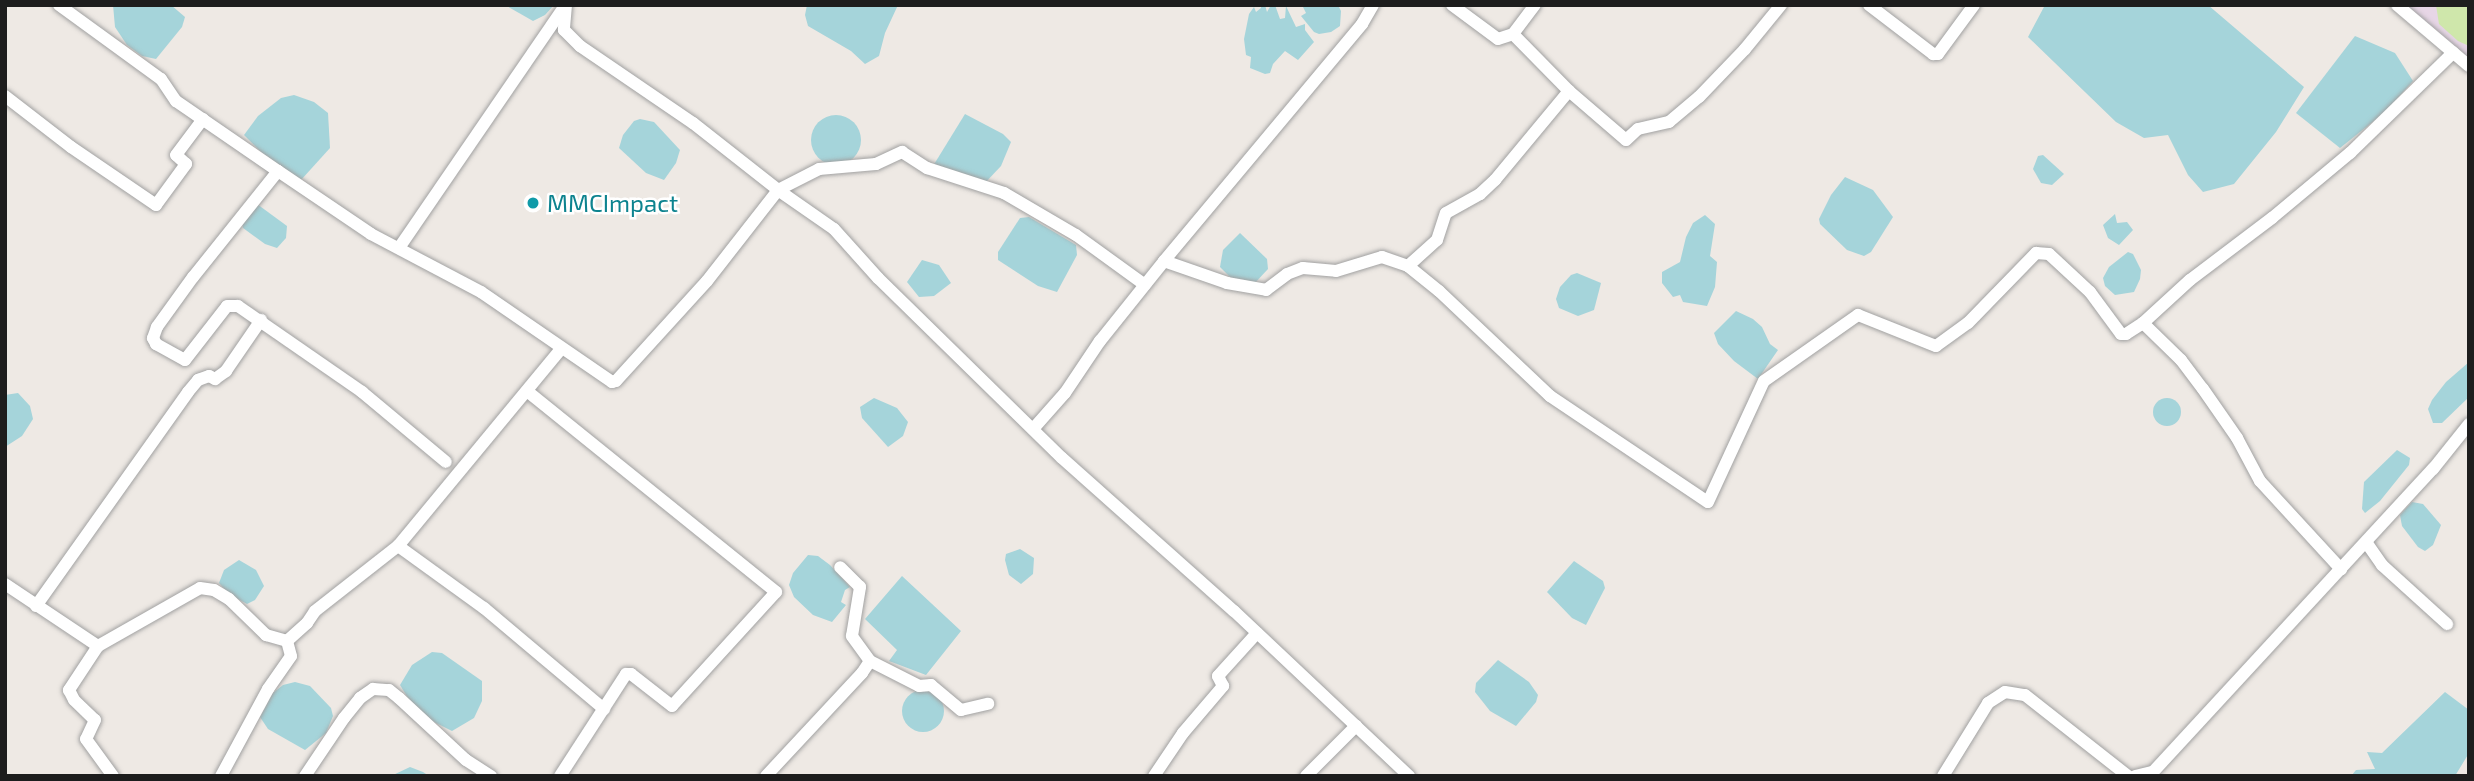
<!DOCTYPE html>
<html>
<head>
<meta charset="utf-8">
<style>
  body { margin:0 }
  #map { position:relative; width:2474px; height:781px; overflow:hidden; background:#eee9e4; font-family:"Exo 2",sans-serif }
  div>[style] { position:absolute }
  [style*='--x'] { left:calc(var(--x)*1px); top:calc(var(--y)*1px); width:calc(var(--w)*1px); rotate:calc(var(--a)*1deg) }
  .industrial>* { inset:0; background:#e7d6e6 }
  .grass>* { inset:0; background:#cfe7ab }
  .water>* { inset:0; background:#a5d4da }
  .round { border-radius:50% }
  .roads { filter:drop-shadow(0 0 2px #a1a1a1) drop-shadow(0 0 2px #a1a1a1) }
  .minor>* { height:12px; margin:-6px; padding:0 6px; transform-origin:6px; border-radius:6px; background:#fff }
  .dots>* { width:19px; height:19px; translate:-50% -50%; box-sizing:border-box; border:4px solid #fff; border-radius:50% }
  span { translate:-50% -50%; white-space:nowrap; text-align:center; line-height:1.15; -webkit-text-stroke:5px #fff; paint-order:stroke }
  .culture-label { font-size:24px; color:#0d838f }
  .left { translate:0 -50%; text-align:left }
  .frame { position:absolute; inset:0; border:7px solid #1d1d1d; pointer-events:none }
</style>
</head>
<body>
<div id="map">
  <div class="industrial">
    <i style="clip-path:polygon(2403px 5px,2469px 5px,2469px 59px)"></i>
  </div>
  <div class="grass">
    <i style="clip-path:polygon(2436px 5px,2469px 5px,2469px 46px,2458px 41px,2439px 24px)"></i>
  </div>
  <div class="water">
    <i style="clip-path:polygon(113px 5px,171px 5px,185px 17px,182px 27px,156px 59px,142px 56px,127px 45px,115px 27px)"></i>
    <i style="clip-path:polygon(505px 5px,554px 5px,545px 15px,533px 21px)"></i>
    <i style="clip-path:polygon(807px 5px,898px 5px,885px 33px,879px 56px,865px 64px,851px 51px,808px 26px,805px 15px)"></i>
    <i style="clip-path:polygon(1261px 5px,1265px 5px,1267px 12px,1271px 5px,1275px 5px,1280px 19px,1285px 18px,1286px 6px,1296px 27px,1305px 24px,1305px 30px,1314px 42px,1298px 60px,1285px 51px,1273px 64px,1270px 73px,1265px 74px,1250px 68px,1251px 57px,1246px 55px,1244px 39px,1249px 14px,1254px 7px,1256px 12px,1261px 8px)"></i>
    <i style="clip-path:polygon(1302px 5px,1338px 5px,1341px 11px,1340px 26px,1331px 32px,1319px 34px,1314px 32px,1301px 16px,1306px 13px)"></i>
    <i style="clip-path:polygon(2045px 5px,2208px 5px,2304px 87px,2276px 132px,2234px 184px,2203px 192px,2188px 175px,2168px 135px,2144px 138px,2116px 122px,2028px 37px)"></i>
    <i style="clip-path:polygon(2355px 36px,2395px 53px,2413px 81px,2385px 112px,2340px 148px,2296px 113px)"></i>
    <i style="clip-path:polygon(294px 95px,314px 102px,328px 113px,330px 148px,301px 180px,261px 152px,244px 135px,258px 116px,281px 98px)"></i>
    <i style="clip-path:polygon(965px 114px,1003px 134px,1011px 142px,1001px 166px,984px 184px,933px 166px)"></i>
    <i class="round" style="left:811px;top:115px;width:50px;height:50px"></i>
    <i style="clip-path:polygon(640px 119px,654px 122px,680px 150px,676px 163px,664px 180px,646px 173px,619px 148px,623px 135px,634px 121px)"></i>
    <i style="clip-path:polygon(2043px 155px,2064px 174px,2052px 185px,2041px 183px,2033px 169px,2038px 156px)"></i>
    <i style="clip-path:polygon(1845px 177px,1873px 190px,1893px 217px,1871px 252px,1864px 256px,1847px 250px,1820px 224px,1819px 219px,1831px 195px)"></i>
    <i style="clip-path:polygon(257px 204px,287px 226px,286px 238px,277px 248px,265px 244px,243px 228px,242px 223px)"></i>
    <i style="clip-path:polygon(2115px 214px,2117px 223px,2127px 222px,2133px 230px,2119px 245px,2108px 238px,2103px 225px)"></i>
    <i style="clip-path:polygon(1705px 215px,1715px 224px,1710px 256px,1717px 262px,1715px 287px,1707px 306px,1683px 302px,1680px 295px,1673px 297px,1662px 283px,1662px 272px,1680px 262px,1686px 237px,1693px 223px)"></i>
    <i style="clip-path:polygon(1029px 217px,1076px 245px,1077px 255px,1057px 292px,1038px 286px,998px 260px,998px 252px,1020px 218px)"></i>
    <i style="clip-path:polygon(1240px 233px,1267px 259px,1268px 269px,1254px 284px,1233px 280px,1220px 267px,1223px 250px)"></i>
    <i style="clip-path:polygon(2128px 252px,2133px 254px,2141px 270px,2140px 279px,2134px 292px,2115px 295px,2105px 286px,2103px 278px,2109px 267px)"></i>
    <i style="clip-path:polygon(922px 260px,939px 265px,951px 283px,934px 296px,919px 297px,907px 282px)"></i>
    <i style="clip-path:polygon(1577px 273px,1601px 283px,1594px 310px,1578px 316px,1559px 308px,1556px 299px,1560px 287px,1571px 275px)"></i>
    <i style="clip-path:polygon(1736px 311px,1753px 319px,1762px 327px,1770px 344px,1778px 350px,1758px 379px,1734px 361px,1718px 344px,1714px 333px)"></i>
    <i style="clip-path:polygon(2469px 362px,2469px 397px,2442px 423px,2433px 423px,2428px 409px,2432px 400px,2446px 382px)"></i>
    <i style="clip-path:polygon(18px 393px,30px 406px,33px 419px,22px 436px,5px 447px,5px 395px)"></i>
    <i class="round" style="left:2153px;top:398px;width:28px;height:28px"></i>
    <i style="clip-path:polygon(874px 398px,897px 408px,908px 422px,903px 436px,888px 447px,862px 418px,860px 407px)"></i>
    <i style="clip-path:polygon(2397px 450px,2410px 458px,2409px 465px,2380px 501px,2365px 513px,2362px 509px,2364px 482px)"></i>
    <i style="clip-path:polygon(2412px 502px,2423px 504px,2441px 525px,2433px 545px,2425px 551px,2418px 547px,2402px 526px,2400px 515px)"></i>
    <i style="clip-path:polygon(1020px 549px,1034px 558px,1033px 574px,1021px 584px,1009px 575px,1005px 560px,1006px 554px)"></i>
    <i style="clip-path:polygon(808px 555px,818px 556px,830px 565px,850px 587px,845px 590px,841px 602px,846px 605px,832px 622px,813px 615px,794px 597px,789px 585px,793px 573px)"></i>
    <i style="clip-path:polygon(239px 560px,256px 570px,264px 586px,255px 600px,247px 604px,229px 594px,219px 583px,224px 570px)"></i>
    <i style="clip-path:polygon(1574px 561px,1603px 581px,1605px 588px,1586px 625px,1572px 618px,1547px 592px)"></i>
    <i style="clip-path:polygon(902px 576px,961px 631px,926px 675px,889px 661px,897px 650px,865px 619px)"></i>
    <i style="clip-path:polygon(432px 652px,442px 653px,482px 681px,482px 701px,474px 718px,452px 731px,428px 719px,408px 698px,400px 685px,412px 665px)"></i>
    <i style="clip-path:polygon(1498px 660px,1529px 682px,1538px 695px,1536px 702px,1516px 726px,1490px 711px,1475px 692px,1476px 683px)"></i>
    <i style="clip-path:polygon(295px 682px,310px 686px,331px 708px,333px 716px,326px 733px,305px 750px,268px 729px,260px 717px,273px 693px,283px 685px)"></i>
    <i class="round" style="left:902px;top:690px;width:42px;height:42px"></i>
    <i style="clip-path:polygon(2445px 692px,2469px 710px,2469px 753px,2455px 776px,2352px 775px,2356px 770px,2375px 769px,2367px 752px,2382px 753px)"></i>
    <i style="clip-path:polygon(410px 767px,423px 772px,429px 776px,391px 776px)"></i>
  </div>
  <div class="roads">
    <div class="minor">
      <i style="--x:59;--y:5;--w:126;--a:36"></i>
      <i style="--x:161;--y:79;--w:27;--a:56"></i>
      <i style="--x:176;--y:101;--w:124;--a:34.5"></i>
      <i style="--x:278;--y:171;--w:112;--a:34.1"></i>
      <i style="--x:371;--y:234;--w:124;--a:27.8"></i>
      <i style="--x:481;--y:292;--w:159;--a:34.5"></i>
      <i style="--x:612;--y:382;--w:4;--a:-14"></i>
      <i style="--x:616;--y:381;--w:135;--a:-47.7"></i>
      <i style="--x:707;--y:281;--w:115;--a:-52"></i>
      <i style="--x:778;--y:190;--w:68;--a:34.9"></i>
      <i style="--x:834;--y:229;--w:66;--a:48.1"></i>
      <i style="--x:878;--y:278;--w:257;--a:44.4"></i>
      <i style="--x:1062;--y:458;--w:230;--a:41.7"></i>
      <i style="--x:1234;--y:611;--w:241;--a:43.3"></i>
      <i style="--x:566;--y:5;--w:25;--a:95"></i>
      <i style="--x:564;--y:30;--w:23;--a:45"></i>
      <i style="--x:580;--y:46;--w:137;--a:34.3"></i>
      <i style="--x:693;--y:123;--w:108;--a:38.2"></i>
      <i style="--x:778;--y:190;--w:46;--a:-27.1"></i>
      <i style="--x:819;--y:169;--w:57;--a:-5"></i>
      <i style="--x:876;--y:164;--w:29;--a:-25"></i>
      <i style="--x:902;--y:152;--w:30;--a:33"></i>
      <i style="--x:927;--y:168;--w:81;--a:18"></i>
      <i style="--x:1004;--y:193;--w:83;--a:30.3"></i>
      <i style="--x:1076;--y:235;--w:85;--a:35.9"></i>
      <i style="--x:1452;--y:5;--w:57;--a:36.5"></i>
      <i style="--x:1498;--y:39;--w:16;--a:-18"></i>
      <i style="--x:1513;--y:34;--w:36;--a:-53"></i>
      <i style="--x:1869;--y:5;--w:81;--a:37.4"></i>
      <i style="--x:1933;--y:54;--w:5;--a:0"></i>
      <i style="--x:1938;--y:54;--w:61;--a:-53.7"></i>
      <i style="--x:2397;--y:5;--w:94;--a:40.3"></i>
      <i style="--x:1569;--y:91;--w:75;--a:40.7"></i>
      <i style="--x:1626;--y:140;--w:16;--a:-43"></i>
      <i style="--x:1638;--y:129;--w:32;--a:-13"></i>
      <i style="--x:1669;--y:122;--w:39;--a:-40"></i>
      <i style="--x:1699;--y:97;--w:66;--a:-46.2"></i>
      <i style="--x:1745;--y:49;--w:57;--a:-50.7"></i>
      <i style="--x:5;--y:96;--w:83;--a:37.7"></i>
      <i style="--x:71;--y:147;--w:103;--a:34.3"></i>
      <i style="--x:156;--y:205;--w:51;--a:-53.8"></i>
      <i style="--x:186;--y:164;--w:13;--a:-138"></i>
      <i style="--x:176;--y:155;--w:45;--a:-53.1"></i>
      <i style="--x:278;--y:171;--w:136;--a:128.7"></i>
      <i style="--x:193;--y:277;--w:62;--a:125.8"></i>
      <i style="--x:157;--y:327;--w:12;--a:110"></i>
      <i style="--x:153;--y:338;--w:7;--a:63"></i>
      <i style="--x:156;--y:344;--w:33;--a:29"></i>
      <i style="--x:185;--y:360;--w:68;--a:-52.1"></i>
      <i style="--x:227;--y:306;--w:11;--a:0"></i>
      <i style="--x:238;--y:306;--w:151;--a:34.7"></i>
      <i style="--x:362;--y:392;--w:109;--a:39.8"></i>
      <i style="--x:399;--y:248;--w:293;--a:-55.6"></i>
      <i style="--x:1164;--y:261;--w:67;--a:19.2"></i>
      <i style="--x:1227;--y:283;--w:40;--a:10"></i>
      <i style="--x:1266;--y:290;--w:26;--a:-37"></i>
      <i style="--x:1287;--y:274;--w:17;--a:-21"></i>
      <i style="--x:1303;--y:268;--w:33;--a:5"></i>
      <i style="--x:1336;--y:271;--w:48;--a:-16.9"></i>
      <i style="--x:1382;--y:257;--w:28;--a:19"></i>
      <i style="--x:1408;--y:266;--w:40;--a:39"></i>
      <i style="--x:1439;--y:291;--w:153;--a:43.4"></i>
      <i style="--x:1550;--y:396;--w:190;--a:33.9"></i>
      <i style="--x:1708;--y:502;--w:133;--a:-65.2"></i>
      <i style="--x:1764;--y:381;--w:115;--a:-35.1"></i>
      <i style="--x:1858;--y:315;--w:84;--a:21.7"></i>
      <i style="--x:1936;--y:346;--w:39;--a:-36"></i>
      <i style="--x:1968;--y:323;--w:98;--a:-45.8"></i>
      <i style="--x:2036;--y:253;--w:13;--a:4"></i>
      <i style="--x:2049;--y:254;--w:56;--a:42.8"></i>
      <i style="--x:2090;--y:292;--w:52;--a:53.6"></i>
      <i style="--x:2121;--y:334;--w:5;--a:0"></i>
      <i style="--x:2126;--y:334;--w:20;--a:-33"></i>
      <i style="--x:2143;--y:323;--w:64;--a:-42.5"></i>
      <i style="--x:2190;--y:280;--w:103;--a:-37.1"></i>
      <i style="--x:2272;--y:218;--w:102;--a:-39.8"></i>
      <i style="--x:2350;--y:153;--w:144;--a:-44.2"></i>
      <i style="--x:1408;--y:266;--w:39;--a:-42"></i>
      <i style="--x:1437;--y:240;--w:28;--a:-72"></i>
      <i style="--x:1446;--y:213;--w:39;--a:-29"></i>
      <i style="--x:1480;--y:194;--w:21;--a:-43"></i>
      <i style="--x:1495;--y:180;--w:116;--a:-50.3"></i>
      <i style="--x:1569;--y:91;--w:80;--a:-134.5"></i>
      <i style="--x:2143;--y:323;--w:53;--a:44.2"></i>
      <i style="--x:2181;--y:360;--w:36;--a:53"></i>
      <i style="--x:2203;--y:389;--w:60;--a:55.2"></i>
      <i style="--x:2237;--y:438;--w:49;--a:61.9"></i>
      <i style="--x:2260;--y:481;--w:120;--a:47.4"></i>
      <i style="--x:527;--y:391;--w:320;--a:38.9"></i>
      <i style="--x:776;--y:592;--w:154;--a:132.4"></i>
      <i style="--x:672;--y:706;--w:52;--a:-142"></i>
      <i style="--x:631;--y:674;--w:5;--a:180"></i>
      <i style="--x:626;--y:674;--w:121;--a:122.9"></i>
      <i style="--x:1033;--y:429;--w:48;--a:-48.4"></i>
      <i style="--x:1065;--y:393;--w:63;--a:-56.1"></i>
      <i style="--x:1100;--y:341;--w:102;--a:-51.3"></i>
      <i style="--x:1164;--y:261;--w:309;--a:-50.1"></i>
      <i style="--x:1362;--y:24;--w:22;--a:-60"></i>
      <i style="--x:2366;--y:542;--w:28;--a:55"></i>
      <i style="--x:2382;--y:565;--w:88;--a:42.2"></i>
      <i style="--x:398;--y:546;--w:106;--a:35.8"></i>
      <i style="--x:484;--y:608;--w:157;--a:40.1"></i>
      <i style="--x:5;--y:584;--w:112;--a:33.7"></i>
      <i style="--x:98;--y:646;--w:117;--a:-29.6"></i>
      <i style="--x:200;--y:588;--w:14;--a:8"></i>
      <i style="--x:214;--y:590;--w:17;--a:31"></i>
      <i style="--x:229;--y:599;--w:52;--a:44.2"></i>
      <i style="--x:266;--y:635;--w:22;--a:16"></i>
      <i style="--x:287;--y:641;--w:27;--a:-42"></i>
      <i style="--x:307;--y:623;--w:14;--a:-56"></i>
      <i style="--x:315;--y:611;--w:105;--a:-38.1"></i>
      <i style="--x:398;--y:546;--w:256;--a:-50.4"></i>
      <i style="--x:36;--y:606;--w:262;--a:-54.6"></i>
      <i style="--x:188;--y:392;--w:16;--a:-50"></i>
      <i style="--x:198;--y:380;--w:12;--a:-20"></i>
      <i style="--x:209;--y:376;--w:7;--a:27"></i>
      <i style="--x:215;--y:379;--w:14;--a:-36"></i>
      <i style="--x:226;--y:371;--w:62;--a:-55.5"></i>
      <i style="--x:98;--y:646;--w:53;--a:123.4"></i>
      <i style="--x:69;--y:690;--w:11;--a:63"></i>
      <i style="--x:74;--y:700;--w:29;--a:44"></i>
      <i style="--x:95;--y:720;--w:21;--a:115"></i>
      <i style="--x:86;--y:739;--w:46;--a:53.9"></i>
      <i style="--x:870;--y:661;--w:55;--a:27"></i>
      <i style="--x:919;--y:686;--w:12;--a:-5"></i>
      <i style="--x:931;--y:685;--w:39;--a:40"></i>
      <i style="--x:961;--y:710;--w:28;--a:-13"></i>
      <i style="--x:221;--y:776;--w:99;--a:-61.6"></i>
      <i style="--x:268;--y:689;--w:40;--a:-55.1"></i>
      <i style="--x:291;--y:656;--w:16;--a:-105"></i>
      <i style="--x:305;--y:776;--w:70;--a:-56.1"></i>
      <i style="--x:344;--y:718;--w:26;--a:-51"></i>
      <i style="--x:360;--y:698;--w:16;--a:-35"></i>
      <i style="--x:373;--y:689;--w:16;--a:4"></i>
      <i style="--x:389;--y:690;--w:13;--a:39"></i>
      <i style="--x:399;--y:698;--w:91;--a:42.8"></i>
      <i style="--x:466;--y:760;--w:30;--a:33"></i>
      <i style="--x:766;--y:776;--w:141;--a:-47"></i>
      <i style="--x:862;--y:673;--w:14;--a:-56"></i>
      <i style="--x:870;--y:661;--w:31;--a:-126"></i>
      <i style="--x:852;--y:636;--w:50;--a:-80.7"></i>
      <i style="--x:860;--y:587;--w:28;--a:-135"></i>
      <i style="--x:1154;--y:776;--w:52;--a:-56"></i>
      <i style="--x:1183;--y:733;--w:62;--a:-49.6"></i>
      <i style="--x:1223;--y:686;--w:11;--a:-117"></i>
      <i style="--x:1218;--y:676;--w:58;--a:-47.8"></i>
      <i style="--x:1306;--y:776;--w:71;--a:-45"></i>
      <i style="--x:1943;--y:776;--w:86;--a:-58.3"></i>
      <i style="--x:1988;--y:703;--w:20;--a:-33"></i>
      <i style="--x:2005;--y:692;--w:20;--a:9"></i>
      <i style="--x:2025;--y:695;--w:131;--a:38.2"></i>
      <i style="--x:2135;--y:776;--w:18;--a:-13"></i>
      <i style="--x:2153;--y:772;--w:413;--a:-47.3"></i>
      <i style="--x:2433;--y:469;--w:58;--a:-51.3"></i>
    </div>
  </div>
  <div class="dots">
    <i style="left:533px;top:203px;background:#0f9aa8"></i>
  </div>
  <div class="culture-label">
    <span class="left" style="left:547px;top:203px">MMCImpact</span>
  </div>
  <div class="frame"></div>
</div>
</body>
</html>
